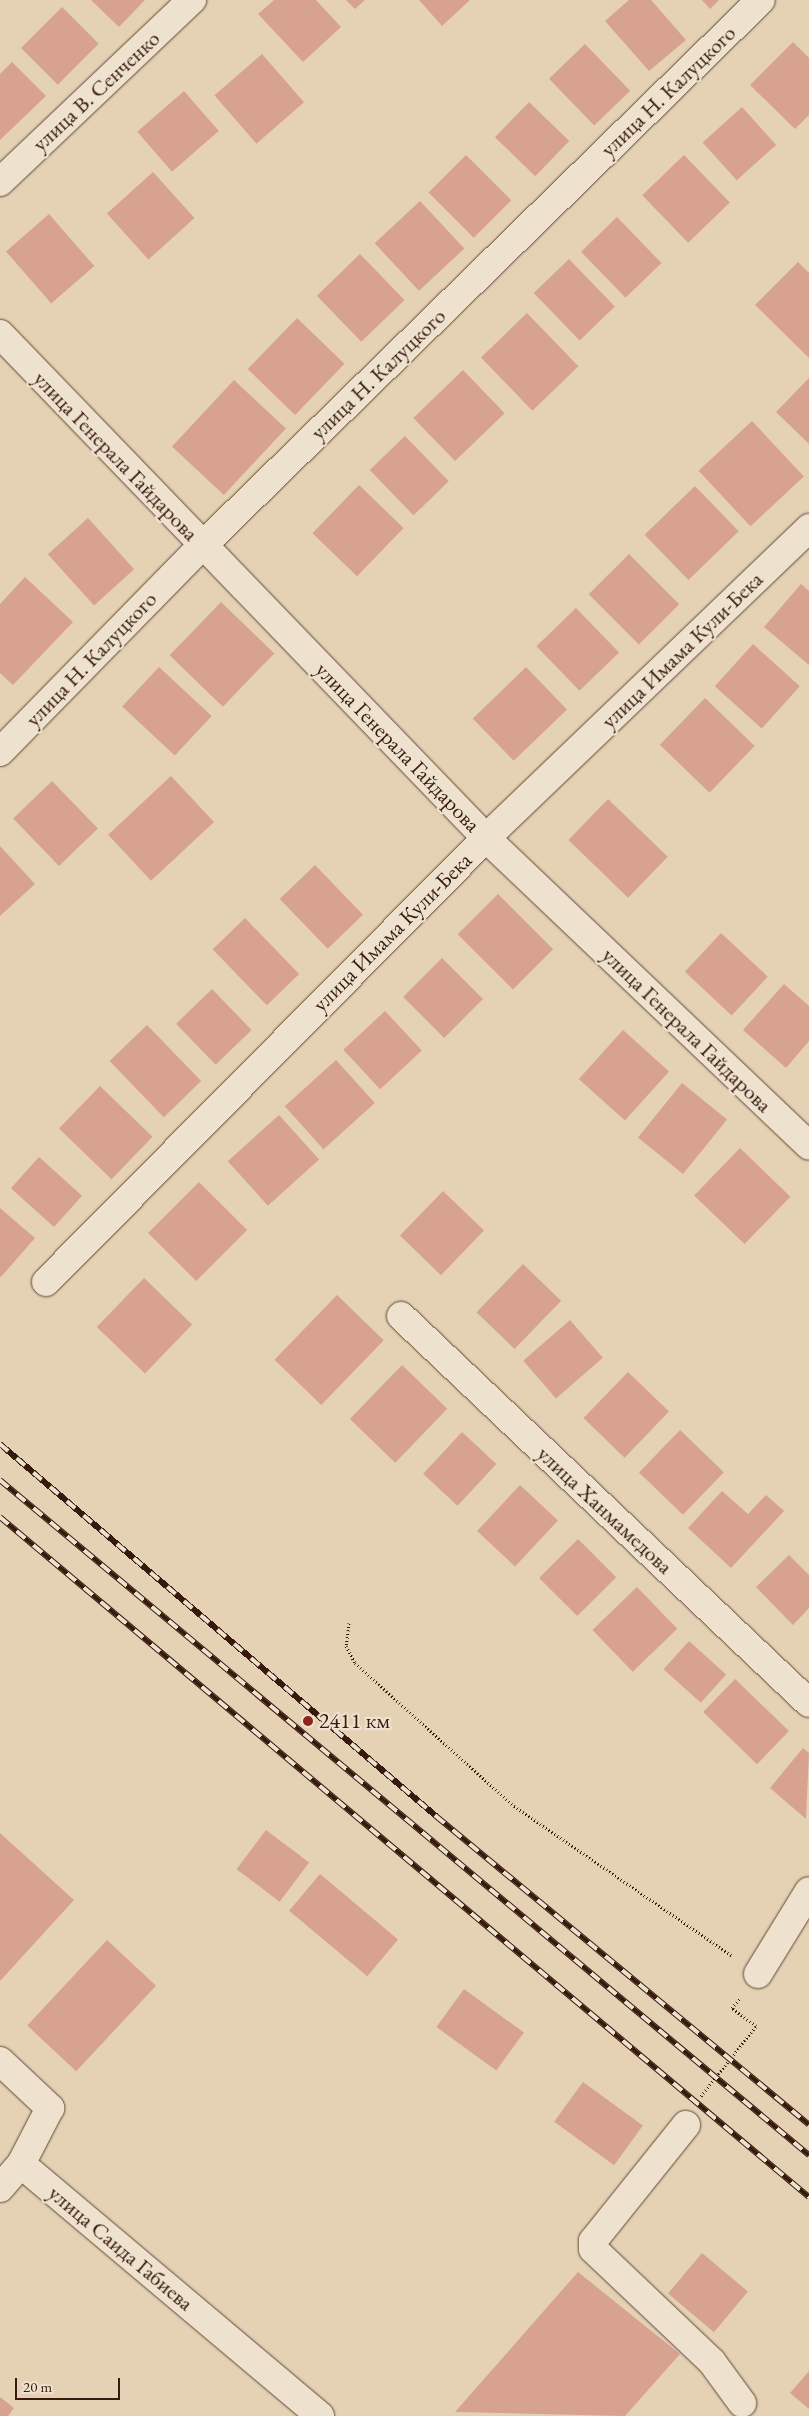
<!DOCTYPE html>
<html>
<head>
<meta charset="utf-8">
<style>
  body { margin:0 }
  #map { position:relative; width:809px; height:2416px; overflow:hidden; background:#e5d2b5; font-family:"EB Garamond",serif }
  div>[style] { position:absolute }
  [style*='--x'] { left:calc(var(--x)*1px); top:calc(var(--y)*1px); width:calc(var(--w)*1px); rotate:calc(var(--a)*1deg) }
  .building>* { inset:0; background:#d8a290; transform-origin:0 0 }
  .path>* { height:3px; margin-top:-1.5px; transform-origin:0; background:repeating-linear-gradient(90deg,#371a0d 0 1px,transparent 0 3.5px) }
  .roads { filter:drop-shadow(0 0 1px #624837) drop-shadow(0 0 1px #624837) }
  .minor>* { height:28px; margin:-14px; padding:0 14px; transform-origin:14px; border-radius:14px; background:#eee2cf }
  .rail>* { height:5.5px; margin-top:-2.75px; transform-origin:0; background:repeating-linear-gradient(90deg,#eee2cf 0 11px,#371a0d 0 22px); box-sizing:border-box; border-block:1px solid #371a0d }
  .dots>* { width:14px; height:14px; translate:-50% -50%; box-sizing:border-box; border:2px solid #eee2cf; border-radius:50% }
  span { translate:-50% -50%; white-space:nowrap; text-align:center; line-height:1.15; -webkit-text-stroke:4.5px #eee2cf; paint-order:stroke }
  .street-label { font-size:22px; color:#371a0d }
  .poi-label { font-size:22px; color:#371a0d }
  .left { translate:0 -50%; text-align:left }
  .scale { position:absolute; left:15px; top:2378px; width:105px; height:22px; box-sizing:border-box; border:2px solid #371a0d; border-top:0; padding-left:6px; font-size:15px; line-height:18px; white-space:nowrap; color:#371a0d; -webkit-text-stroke:4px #eee2cf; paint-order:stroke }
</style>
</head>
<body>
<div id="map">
  <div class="building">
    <i style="clip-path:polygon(91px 0,145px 0,119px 27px)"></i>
    <i style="clip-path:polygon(274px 0,316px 0,341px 27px,303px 62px,258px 14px)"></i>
    <i style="clip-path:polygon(346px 0,365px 0,355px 9px)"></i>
    <i style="clip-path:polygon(419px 0,470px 0,442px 26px)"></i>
    <i style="clip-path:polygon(629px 0,651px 0,686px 40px,649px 71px,605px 21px)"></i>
    <i style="clip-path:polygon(702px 0,719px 0,710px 9px)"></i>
    <i style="left:62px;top:7px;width:52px;height:58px;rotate:45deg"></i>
    <i style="clip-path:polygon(793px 42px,809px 58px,809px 115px,795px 129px,750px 85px)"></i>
    <i style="left:585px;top:44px;width:65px;height:50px;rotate:46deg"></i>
    <i style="left:262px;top:54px;width:64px;height:63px;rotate:49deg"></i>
    <i style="clip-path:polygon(12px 62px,46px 96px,0 140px,0 74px)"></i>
    <i style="left:184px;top:91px;width:53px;height:62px;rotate:49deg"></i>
    <i style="left:529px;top:102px;width:56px;height:49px;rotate:44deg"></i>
    <i style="left:742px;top:107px;width:51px;height:53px;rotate:48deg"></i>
    <i style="left:466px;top:155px;width:64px;height:53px;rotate:45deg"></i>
    <i style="left:684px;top:155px;width:66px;height:58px;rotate:46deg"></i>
    <i style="left:153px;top:172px;width:62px;height:62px;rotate:48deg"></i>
    <i style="left:420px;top:201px;width:65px;height:62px;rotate:47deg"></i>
    <i style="left:49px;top:214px;width:69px;height:57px;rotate:49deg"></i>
    <i style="left:617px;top:217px;width:64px;height:50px;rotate:46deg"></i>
    <i style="left:360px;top:254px;width:64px;height:60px;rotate:46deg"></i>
    <i style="left:569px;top:259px;width:66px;height:49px;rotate:46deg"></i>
    <i style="clip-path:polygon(798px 262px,809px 273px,809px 358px,755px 305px)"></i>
    <i style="left:527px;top:313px;width:74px;height:64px;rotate:46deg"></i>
    <i style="left:297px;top:318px;width:66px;height:71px;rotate:44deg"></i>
    <i style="left:463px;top:370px;width:60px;height:69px;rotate:46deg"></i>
    <i style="clip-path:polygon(809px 378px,809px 444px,776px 412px)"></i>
    <i style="left:234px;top:380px;width:71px;height:91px;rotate:43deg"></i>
    <i style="left:752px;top:421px;width:76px;height:73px;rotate:47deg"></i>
    <i style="left:405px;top:436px;width:63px;height:49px;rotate:46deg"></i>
    <i style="left:359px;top:485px;width:62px;height:67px;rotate:44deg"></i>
    <i style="left:695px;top:486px;width:63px;height:70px;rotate:46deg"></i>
    <i style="left:88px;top:518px;width:69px;height:54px;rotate:48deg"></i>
    <i style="left:629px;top:554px;width:71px;height:57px;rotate:45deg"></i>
    <i style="clip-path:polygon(25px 577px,73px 622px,13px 685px,0 673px,0 604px)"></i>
    <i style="clip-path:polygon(801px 584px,809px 591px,809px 665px,764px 627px)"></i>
    <i style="left:221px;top:602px;width:74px;height:74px;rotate:44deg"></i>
    <i style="left:576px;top:608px;width:62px;height:55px;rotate:46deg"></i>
    <i style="left:753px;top:644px;width:63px;height:57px;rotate:42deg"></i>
    <i style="left:159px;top:667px;width:72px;height:54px;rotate:43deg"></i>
    <i style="left:526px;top:667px;width:59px;height:74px;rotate:46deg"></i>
    <i style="left:705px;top:698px;width:69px;height:65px;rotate:44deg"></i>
    <i style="left:171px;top:776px;width:63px;height:86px;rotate:47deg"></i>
    <i style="left:52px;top:781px;width:66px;height:54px;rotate:46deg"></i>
    <i style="left:608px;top:799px;width:83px;height:57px;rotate:44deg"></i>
    <i style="clip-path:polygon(0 846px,35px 884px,0 916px)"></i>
    <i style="left:315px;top:865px;width:69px;height:49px;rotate:46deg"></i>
    <i style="left:498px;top:894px;width:78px;height:57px;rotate:45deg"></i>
    <i style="left:245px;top:918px;width:78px;height:45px;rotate:46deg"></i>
    <i style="left:721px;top:933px;width:64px;height:53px;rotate:43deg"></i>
    <i style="left:442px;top:958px;width:58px;height:55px;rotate:45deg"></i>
    <i style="clip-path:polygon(784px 984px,809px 1006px,809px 1041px,786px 1068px,743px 1030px)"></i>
    <i style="left:212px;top:989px;width:57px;height:50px;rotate:46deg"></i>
    <i style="left:385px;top:1011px;width:54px;height:57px;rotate:47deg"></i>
    <i style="left:147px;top:1025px;width:78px;height:52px;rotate:46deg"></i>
    <i style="left:623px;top:1030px;width:62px;height:66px;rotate:42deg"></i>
    <i style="left:336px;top:1060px;width:58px;height:69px;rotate:48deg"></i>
    <i style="left:682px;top:1083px;width:58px;height:70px;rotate:39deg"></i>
    <i style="left:100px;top:1086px;width:73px;height:59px;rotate:44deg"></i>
    <i style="left:279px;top:1115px;width:60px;height:69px;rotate:48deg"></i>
    <i style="left:740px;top:1148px;width:70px;height:66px;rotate:44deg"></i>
    <i style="left:39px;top:1157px;width:58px;height:42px;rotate:42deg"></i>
    <i style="left:199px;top:1182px;width:68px;height:72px;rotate:45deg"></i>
    <i style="left:443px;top:1191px;width:57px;height:62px;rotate:44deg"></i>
    <i style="clip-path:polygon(0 1208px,35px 1238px,1px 1277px,0 1276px)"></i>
    <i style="left:523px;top:1264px;width:53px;height:67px;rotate:44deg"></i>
    <i style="left:144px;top:1278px;width:67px;height:68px;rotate:44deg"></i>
    <i style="left:337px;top:1295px;width:65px;height:90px;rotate:44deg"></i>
    <i style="left:570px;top:1320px;width:50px;height:62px;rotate:49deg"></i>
    <i style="left:402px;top:1365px;width:63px;height:75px;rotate:44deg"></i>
    <i style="left:628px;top:1372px;width:57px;height:64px;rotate:44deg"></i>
    <i style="left:680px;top:1430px;width:61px;height:59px;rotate:44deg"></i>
    <i style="left:462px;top:1432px;width:47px;height:57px;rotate:43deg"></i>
    <i style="left:520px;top:1485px;width:52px;height:63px;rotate:43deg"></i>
    <i style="clip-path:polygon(722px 1491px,748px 1514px,766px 1495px,784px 1511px,731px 1568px,688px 1528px)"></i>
    <i style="left:578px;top:1539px;width:54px;height:55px;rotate:45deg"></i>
    <i style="clip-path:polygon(789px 1555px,809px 1575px,809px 1608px,793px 1625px,756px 1587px)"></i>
    <i style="left:637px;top:1587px;width:58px;height:62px;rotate:46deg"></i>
    <i style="left:689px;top:1641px;width:50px;height:38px;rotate:42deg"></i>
    <i style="left:735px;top:1679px;width:75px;height:46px;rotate:44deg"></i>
    <i style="clip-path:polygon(803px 1748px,809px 1753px,806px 1819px,770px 1788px)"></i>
    <i style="left:266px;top:1830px;width:54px;height:49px;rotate:37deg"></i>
    <i style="clip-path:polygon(0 1833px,74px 1900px,0 1981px)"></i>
    <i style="left:320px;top:1874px;width:102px;height:48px;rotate:40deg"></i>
    <i style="left:107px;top:1940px;width:67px;height:117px;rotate:43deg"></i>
    <i style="left:464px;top:1989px;width:74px;height:47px;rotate:36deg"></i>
    <i style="left:583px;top:2082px;width:74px;height:49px;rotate:36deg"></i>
    <i style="left:702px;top:2253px;width:60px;height:53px;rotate:40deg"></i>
    <i style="clip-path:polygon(578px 2272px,680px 2354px,625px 2416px,455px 2412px)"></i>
    <i style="clip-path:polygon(809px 2371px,809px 2409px,790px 2393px)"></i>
    <i style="clip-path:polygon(0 2397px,14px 2408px,8px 2416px,0 2416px)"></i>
  </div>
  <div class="path">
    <i style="--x:349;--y:1623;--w:23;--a:97"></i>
    <i style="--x:346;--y:1646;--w:19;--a:62"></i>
    <i style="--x:355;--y:1663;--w:214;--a:42"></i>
    <i style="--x:514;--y:1806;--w:265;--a:34.5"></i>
    <i style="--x:701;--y:2096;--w:89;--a:-51.8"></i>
    <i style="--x:756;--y:2026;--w:30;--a:-143"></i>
    <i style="--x:732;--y:2008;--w:13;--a:-51"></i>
  </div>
  <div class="roads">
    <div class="minor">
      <i style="--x:0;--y:182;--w:265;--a:-43.5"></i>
      <i style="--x:0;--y:334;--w:700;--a:46.04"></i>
      <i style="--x:486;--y:838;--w:446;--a:43.6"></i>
      <i style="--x:0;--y:752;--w:289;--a:-45.6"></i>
      <i style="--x:202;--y:546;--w:781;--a:-44.33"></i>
      <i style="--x:46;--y:1282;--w:625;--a:-45.26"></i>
      <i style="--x:486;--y:838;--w:448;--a:-43.8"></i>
      <i style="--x:401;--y:1316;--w:562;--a:43.49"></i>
      <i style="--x:758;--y:1974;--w:97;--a:-58.4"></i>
      <i style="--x:0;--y:2061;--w:69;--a:43.2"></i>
      <i style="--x:50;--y:2108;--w:63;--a:117.4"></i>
      <i style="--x:21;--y:2164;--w:391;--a:40.1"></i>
      <i style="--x:686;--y:2125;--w:149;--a:128.7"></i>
      <i style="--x:593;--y:2241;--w:8;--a:90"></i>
      <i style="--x:593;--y:2249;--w:164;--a:43.5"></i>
      <i style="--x:712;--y:2362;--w:51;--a:53.8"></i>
      <i style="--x:0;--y:2188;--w:32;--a:-49"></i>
    </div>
  </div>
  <div class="rail">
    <i style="--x:0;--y:1444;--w:573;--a:40.47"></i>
    <i style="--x:436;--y:1816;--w:484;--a:39.6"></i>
    <i style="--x:0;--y:1480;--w:1054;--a:39.84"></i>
    <i style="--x:0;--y:1517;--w:1057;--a:40.05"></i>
  </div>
  <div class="dots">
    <i style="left:308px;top:1721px;background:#8f2418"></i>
  </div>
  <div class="street-label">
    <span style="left:96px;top:91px;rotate:-43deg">улица В. Сенченко</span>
    <span style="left:668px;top:91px;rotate:-44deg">улица Н. Калуцкого</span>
    <span style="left:378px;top:374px;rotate:-44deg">улица Н. Калуцкого</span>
    <span style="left:116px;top:456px;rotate:46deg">улица Генерала Гайдарова</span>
    <span style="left:682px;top:650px;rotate:-44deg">улица Имама Кули-Бека</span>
    <span style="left:91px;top:659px;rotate:-46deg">улица Н. Калуцкого</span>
    <span style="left:398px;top:747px;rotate:46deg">улица Генерала Гайдарова</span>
    <span style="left:392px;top:932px;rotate:-45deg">улица Имама Кули-Бека</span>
    <span style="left:687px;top:1030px;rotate:44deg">улица Генерала Гайдарова</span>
    <span style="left:605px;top:1510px;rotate:43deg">улица Ханмамедова</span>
    <span style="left:121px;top:2248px;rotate:40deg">улица Саида Габиева</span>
  </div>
  <div class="poi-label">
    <span class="left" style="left:319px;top:1721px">2411 км</span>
  </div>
  <div class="scale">20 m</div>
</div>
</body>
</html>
